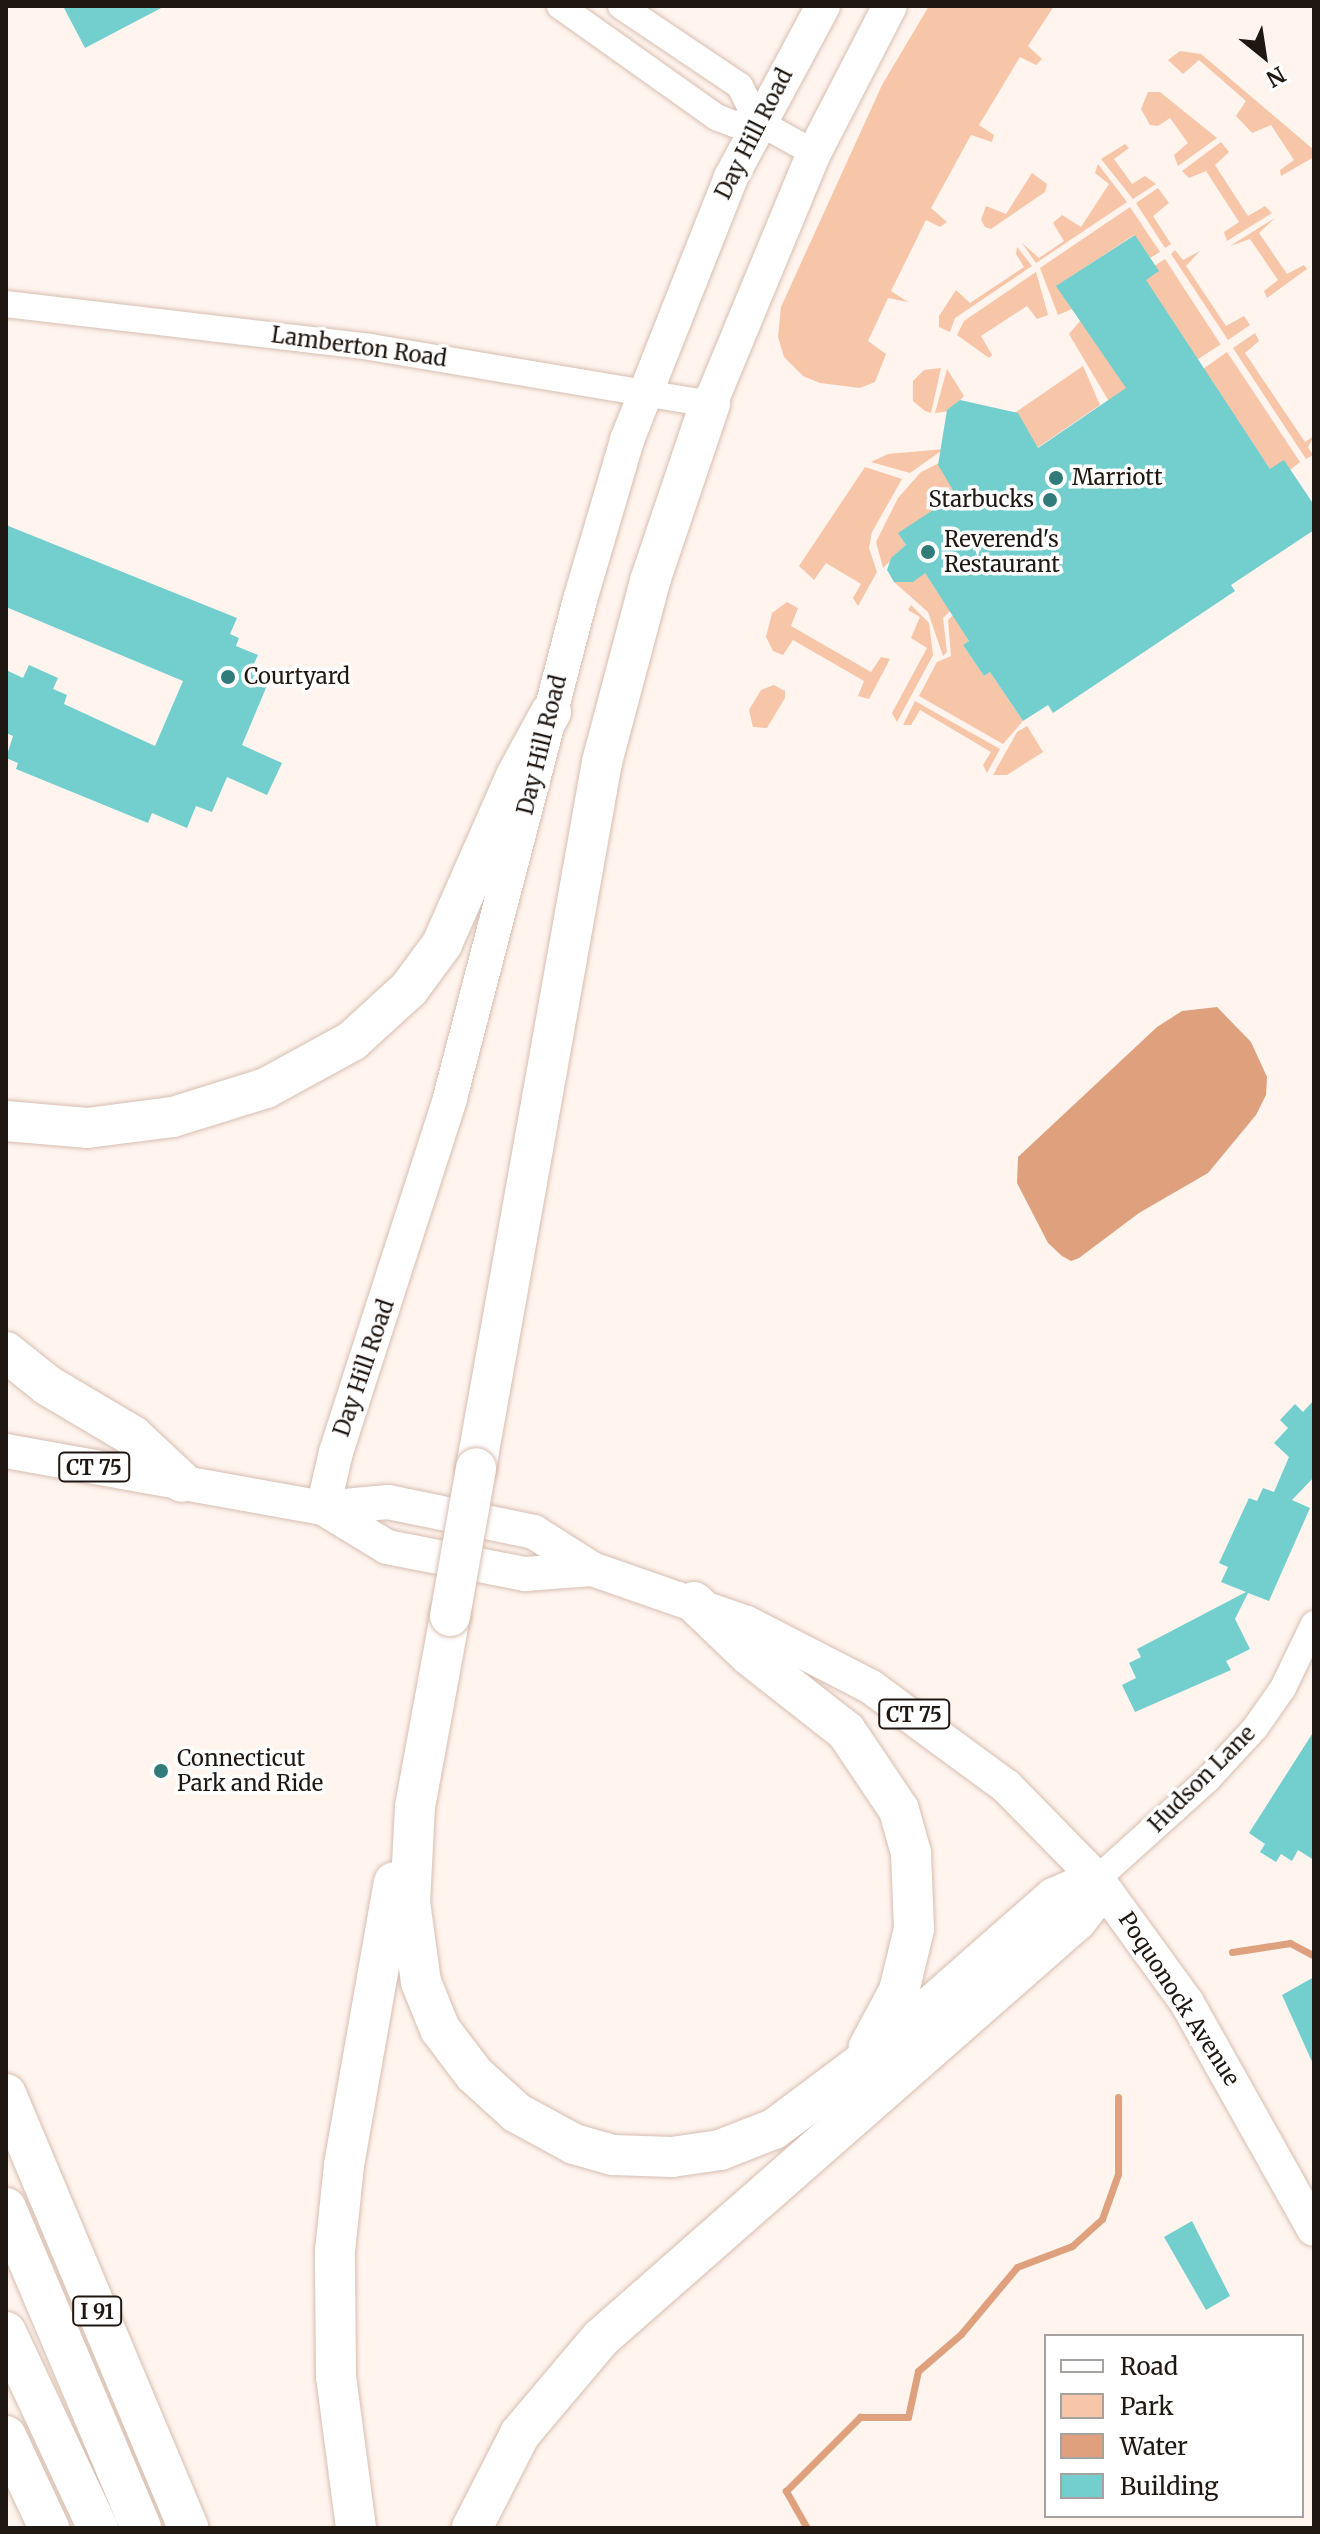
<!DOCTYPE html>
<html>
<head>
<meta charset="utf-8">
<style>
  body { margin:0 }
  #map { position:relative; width:1320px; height:2534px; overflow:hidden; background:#fff4ee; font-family:Merriweather,serif }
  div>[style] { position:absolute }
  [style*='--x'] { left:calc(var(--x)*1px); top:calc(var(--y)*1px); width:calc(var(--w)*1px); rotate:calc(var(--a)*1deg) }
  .green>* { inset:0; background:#f7c5a8; transform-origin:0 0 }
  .water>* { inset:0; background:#dfa17d }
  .stream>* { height:7px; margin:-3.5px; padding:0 3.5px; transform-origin:3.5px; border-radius:3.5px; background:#dfa17d }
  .building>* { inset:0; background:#72cfce }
  .roads { filter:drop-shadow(0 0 2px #d7beb0) drop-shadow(0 0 2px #d7beb0) }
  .minor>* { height:26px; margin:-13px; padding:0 13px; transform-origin:13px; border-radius:13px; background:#fff }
  .major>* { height:34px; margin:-17px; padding:0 17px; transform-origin:17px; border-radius:17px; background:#fff }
  .highway>* { height:40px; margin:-20px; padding:0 20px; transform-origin:20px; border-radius:20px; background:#fff }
  .bridges { filter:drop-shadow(0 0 2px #d7beb0) drop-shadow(0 0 2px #d7beb0) }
  .highway-bridge>* { height:40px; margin:-20px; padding:0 20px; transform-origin:20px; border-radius:20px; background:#fff }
  .dots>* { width:22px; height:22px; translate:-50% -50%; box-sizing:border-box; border:4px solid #fff; border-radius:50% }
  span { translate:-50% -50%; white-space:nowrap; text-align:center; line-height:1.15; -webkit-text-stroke:7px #fff; paint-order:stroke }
  .shield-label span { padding:2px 6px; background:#fff; border:2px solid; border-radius:6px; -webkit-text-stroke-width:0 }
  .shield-label { font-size:20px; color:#1f1711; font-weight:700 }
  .street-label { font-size:22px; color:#1f1711 }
  .poi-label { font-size:22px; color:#1f1711 }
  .left { translate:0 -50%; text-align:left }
  .right { translate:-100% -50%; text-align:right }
  .frame { position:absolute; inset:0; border:8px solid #1f1711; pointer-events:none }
  .legend { position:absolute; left:1044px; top:2334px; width:260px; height:184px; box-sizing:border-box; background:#fff; border:2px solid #a5a2a0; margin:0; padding:10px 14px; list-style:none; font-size:24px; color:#1f1711 }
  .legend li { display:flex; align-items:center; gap:16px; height:40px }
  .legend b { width:40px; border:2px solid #a5a2a0 }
  .north { position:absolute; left:1224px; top:16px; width:80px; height:80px; -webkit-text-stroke:6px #fff; paint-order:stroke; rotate:150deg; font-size:22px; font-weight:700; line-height:32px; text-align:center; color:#1f1711 }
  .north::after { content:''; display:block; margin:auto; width:28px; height:36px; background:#1f1711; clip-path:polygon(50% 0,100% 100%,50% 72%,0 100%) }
</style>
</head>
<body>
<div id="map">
  <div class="green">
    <i style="clip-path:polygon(929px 6px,1054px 6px,1028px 46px,1042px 59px,1036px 65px,1020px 57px,979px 125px,994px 135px,992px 142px,971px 135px,931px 208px,947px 222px,940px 227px,926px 220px,891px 291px,908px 302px,888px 298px,868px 341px,886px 354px,875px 382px,860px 388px,820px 383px,803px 376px,784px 357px,778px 337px,781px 307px,882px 85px)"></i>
    <i style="clip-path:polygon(1180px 51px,1201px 54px,1314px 150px,1314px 157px,1281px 176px,1280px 170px,1294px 160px,1271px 125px,1252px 133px,1236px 116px,1246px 101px,1199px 60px,1183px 74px,1168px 60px)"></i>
    <i style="clip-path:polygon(1148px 92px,1160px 92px,1217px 138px,1178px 166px,1174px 155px,1188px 143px,1170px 118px,1158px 126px,1150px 125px,1141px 109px)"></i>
    <i style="clip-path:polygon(1221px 142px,1229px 152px,1215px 165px,1248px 216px,1265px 206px,1272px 213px,1227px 241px,1224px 232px,1239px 222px,1206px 171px,1189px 178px,1182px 171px)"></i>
    <i style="clip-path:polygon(1125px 144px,1129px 148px,1114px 159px,1132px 184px,1145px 176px,1156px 184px,1133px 199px,1101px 159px)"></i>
    <i style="clip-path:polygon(1098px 164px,1127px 202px,1036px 263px,1022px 243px,1039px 258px,1064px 241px,1053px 223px,1062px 215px,1081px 227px,1109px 184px,1095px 173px)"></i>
    <i style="clip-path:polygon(1032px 173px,1047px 184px,1045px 192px,991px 229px,985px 227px,981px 220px,986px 206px,1006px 214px)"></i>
    <i style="clip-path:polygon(1158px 188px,1169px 203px,1153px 216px,1171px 244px,1165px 248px,1136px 203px)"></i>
    <i style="clip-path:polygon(1130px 207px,1160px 252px,1150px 258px,1134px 235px,1057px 286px,1072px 309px,1058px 315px,1040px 268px)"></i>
    <i style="clip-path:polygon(1275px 218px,1259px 233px,1287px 274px,1304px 265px,1307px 269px,1267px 298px,1264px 291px,1278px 280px,1250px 239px,1230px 246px)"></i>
    <i style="clip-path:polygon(1017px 247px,1032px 266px,955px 318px,950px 332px,939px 327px,939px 316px,956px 290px,970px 303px,1024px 267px,1016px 254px)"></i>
    <i style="clip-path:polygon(1175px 250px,1183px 260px,1200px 251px,1186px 266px,1226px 326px,1244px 316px,1250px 325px,1228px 340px,1171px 254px)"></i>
    <i style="left:1165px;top:259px;width:102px;height:28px;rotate:57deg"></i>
    <i style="clip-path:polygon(1036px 272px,1048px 315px,1037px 319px,1027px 306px,981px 336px,992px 355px,989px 358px,957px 335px,964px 321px)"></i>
    <i style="clip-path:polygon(1081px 320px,1136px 402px,1117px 415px,1069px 334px)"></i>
    <i style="clip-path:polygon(1255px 333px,1259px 341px,1245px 353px,1305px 442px,1314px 436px,1308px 447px,1313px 455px,1306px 459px,1233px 348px)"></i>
    <i style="clip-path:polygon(1227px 352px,1300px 462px,1290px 470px,1270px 469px,1203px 369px)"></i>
    <i style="clip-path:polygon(1083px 366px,1100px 405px,1034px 450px,999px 444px,1016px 412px)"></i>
    <i style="clip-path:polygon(941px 368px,931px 413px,925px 411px,913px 401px,913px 381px,924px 370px)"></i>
    <i style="clip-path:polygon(947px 369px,964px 396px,950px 411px,935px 413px)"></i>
    <i style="clip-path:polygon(944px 449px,910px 473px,871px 462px,888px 454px)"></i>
    <i style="clip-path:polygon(941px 462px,960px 493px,899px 534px,906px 545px,883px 568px,876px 542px,898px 498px,921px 472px)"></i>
    <i style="clip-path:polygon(865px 467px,902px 479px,872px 532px,869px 548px,877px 572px,858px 606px,853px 598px,861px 584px,826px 563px,814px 580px,799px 566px)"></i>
    <i style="clip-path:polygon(925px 573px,950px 611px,943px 618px,947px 652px,943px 656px,928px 612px,894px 582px)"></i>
    <i style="clip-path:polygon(787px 602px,798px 608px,791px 626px,871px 672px,881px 657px,890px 659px,869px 699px,858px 696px,864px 681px,793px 640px,783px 655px,773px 651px,766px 637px,772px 613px)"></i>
    <i style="clip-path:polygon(911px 605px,929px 623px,933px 655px,897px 722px,892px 713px,927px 648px,911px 638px,920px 617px,908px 610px)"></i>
    <i style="clip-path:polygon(953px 615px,969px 641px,963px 645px,984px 676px,990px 672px,1023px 721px,1003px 744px,919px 696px,937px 662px,951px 656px,948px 620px)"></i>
    <i style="clip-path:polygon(774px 685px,785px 691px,785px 698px,767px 728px,753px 727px,749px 710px,761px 690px)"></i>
    <i style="clip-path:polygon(915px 701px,1000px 749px,987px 773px,983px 765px,991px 752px,920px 710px,911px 725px,903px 725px)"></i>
    <i style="clip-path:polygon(1027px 726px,1043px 752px,1007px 775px,993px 775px,1017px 732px)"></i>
  </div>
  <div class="water">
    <i style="clip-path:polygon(1217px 1007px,1251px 1042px,1267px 1077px,1266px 1095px,1256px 1115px,1208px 1173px,1139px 1213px,1079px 1258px,1071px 1261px,1062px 1256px,1048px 1243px,1017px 1183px,1018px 1157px,1157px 1027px,1182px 1011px)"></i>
  </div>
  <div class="stream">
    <i style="--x:1232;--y:1952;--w:59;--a:-8.8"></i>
    <i style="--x:1290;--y:1943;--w:27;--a:28"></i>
    <i style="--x:807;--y:2528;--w:43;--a:-119.6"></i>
    <i style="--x:786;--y:2491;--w:105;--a:-45"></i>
    <i style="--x:860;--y:2417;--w:48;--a:0"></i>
    <i style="--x:908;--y:2417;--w:47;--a:-77.7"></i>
    <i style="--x:918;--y:2371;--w:57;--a:-40.7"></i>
    <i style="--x:961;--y:2334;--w:87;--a:-50.1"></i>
    <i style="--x:1017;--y:2267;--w:59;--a:-20.9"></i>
    <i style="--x:1072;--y:2246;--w:40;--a:-42"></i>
    <i style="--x:1102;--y:2219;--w:48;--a:-70.4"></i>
    <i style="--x:1118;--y:2174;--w:77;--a:-90"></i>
  </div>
  <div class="building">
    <i style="clip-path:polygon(63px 6px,165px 6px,85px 48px)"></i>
    <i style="clip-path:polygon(1135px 235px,1159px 271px,1146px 280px,1270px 469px,1284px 460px,1314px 505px,1314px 530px,1231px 585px,1235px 591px,1053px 713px,1048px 705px,1023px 721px,990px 672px,984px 676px,963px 645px,969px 641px,925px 573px,913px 582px,894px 582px,887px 570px,891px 558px,906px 545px,898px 533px,956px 495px,938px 465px,947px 410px,960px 400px,1018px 413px,1038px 448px,1126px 388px,1056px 286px)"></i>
    <i style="clip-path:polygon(6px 525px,237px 618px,230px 634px,239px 638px,236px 646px,258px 655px,252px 668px,271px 676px,242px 745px,282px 763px,267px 795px,227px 777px,212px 812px,196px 806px,187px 828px,152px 813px,148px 823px,16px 769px,18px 763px,6px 758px,13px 736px,6px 733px,6px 670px,23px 678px,29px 665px,58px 678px,53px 689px,67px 695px,64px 704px,155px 746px,183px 681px,6px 607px)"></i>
    <i style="clip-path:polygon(1314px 1400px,1314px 1477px,1292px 1500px,1310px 1508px,1269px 1601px,1248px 1593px,1235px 1619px,1250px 1649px,1226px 1661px,1231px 1670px,1135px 1712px,1122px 1685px,1136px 1678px,1129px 1663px,1141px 1657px,1137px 1649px,1246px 1592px,1221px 1582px,1228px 1567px,1219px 1563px,1249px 1498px,1257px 1501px,1263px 1488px,1274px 1492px,1289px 1457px,1274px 1443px,1288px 1428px,1280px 1420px,1295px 1404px,1303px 1412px)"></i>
    <i style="clip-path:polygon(1314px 1731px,1314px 1860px,1298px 1850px,1292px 1861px,1281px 1854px,1276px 1862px,1260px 1852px,1265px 1844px,1249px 1833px)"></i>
    <i style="clip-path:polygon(1314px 1977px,1314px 2066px,1282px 1995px)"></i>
    <i style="clip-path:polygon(1192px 2221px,1230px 2296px,1206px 2310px,1164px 2237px)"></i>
  </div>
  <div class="roads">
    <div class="minor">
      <i style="--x:560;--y:6;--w:191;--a:35.4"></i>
      <i style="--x:716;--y:117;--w:19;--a:21"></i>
      <i style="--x:734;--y:124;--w:23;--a:-7"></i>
      <i style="--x:757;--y:121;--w:65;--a:29.3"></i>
      <i style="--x:621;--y:6;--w:143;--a:33.9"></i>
      <i style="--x:740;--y:86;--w:39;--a:64"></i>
      <i style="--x:6;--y:304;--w:367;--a:6.7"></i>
      <i style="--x:370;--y:347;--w:345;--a:9.5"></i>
      <i style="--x:1097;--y:1879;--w:149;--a:-42"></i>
      <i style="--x:1208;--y:1779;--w:69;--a:-47.3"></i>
      <i style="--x:1255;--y:1728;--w:49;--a:-55"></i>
      <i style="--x:1283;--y:1688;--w:71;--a:-64.2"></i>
    </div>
    <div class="major">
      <i style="--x:710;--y:404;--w:272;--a:-67.5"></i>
      <i style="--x:814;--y:153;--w:165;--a:-62.7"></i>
      <i style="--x:6;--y:1451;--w:322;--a:10.2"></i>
      <i style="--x:323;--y:1508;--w:65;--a:-5.3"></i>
      <i style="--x:388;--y:1502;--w:149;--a:11.6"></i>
      <i style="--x:534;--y:1532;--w:69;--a:32.5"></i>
      <i style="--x:592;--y:1569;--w:164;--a:19.2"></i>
      <i style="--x:747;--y:1623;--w:140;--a:27.3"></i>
      <i style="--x:871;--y:1687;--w:167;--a:36.3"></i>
      <i style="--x:1006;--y:1786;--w:130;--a:45.6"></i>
      <i style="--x:1097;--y:1879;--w:153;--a:54"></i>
      <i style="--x:1187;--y:2003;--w:259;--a:60.7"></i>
      <i style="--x:323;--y:1508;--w:57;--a:-76.9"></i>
      <i style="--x:336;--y:1452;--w:372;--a:-72.1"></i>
      <i style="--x:450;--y:1098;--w:515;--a:-75.37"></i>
      <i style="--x:580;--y:600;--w:167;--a:-73.6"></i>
      <i style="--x:627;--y:440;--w:283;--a:-68.4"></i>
      <i style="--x:731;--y:177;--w:194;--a:-61.7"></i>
      <i style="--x:323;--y:1508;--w:75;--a:31.4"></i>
      <i style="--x:387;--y:1547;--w:141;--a:11.1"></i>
      <i style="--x:525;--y:1574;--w:67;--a:-4.3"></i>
    </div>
    <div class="highway">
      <i style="--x:6;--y:1121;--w:81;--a:4.9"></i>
      <i style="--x:87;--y:1128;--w:87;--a:-7.3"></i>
      <i style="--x:173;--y:1117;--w:97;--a:-17.3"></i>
      <i style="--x:266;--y:1088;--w:98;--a:-28.7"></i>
      <i style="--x:352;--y:1041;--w:77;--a:-42.4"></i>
      <i style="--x:409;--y:989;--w:56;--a:-53.7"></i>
      <i style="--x:442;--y:944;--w:184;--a:-66.2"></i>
      <i style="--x:516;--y:776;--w:73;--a:-61.3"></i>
      <i style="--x:6;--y:1352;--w:53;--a:38.8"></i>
      <i style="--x:47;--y:1385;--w:100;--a:30.7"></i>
      <i style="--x:133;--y:1436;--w:67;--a:43.2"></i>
      <i style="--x:476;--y:1468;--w:717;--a:-79.88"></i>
      <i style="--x:602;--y:762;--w:187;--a:-75.1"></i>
      <i style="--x:650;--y:581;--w:187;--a:-71.3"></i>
      <i style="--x:694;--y:1602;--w:76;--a:43.9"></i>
      <i style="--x:749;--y:1655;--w:123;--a:38.1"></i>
      <i style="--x:846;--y:1731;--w:95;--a:56.1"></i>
      <i style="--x:899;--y:1810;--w:45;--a:74.4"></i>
      <i style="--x:911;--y:1853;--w:76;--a:87.7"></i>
      <i style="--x:914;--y:1929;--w:64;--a:103.6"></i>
      <i style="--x:899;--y:1991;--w:64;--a:118.2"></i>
      <i style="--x:450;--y:1616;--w:194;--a:100.4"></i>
      <i style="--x:415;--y:1807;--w:95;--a:93"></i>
      <i style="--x:410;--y:1902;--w:81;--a:82.2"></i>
      <i style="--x:421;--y:1982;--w:51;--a:68"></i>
      <i style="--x:440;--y:2029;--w:56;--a:52.9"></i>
      <i style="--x:474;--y:2074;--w:58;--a:42.2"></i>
      <i style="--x:517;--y:2113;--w:65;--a:28.5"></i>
      <i style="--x:574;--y:2144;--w:41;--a:15.8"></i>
      <i style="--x:613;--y:2155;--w:59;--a:1.9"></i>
      <i style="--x:672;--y:2157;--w:49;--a:-8.3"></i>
      <i style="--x:720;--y:2150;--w:58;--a:-21.3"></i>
      <i style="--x:774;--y:2129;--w:144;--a:-36.8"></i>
      <i style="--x:889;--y:2043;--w:220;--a:-41.3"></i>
      <i style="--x:1054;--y:1898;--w:47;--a:-23.8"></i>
      <i style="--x:1097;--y:1879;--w:24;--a:105"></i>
      <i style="--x:1091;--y:1902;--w:24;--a:128"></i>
      <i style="--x:1076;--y:1921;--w:632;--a:138.72"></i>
      <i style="--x:601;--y:2338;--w:126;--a:130.2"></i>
      <i style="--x:520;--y:2434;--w:106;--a:117.1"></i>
      <i style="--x:6;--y:2094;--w:471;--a:67.2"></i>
      <i style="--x:6;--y:2208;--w:347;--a:67.1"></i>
      <i style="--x:6;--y:2332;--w:217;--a:64.9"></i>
      <i style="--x:6;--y:2436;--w:102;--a:64.9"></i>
      <i style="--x:356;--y:2528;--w:152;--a:-97.5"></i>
      <i style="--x:336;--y:2377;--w:126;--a:-90.5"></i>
      <i style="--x:335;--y:2251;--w:86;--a:-84"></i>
      <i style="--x:344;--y:2165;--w:287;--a:-80"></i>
    </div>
  </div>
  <div class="bridges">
    <div class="highway-bridge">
      <i style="--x:450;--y:1616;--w:150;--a:-80"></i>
    </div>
  </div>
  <div class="dots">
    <i style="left:1056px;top:478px;background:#327b7b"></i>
    <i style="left:1050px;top:500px;background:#327b7b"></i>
    <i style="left:928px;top:552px;background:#327b7b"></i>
    <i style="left:228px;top:677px;background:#327b7b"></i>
    <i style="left:161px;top:1771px;background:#327b7b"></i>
  </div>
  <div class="shield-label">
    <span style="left:94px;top:1467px">CT 75</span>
    <span style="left:914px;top:1714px">CT 75</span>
    <span style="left:97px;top:2311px">I 91</span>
  </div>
  <div class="street-label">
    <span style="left:754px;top:134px;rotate:-63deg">Day Hill Road</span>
    <span style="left:359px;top:347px;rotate:8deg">Lamberton Road</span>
    <span style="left:542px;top:745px;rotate:-76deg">Day Hill Road</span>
    <span style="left:364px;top:1368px;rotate:-71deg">Day Hill Road</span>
    <span style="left:1202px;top:1779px;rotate:-45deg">Hudson Lane</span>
    <span style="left:1179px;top:1999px;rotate:57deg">Poquonock Avenue</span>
  </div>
  <div class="poi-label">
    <span class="left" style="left:1072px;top:478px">Marriott</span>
    <span class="right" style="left:1034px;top:500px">Starbucks</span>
    <span class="left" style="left:944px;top:552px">Reverend's<br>Restaurant</span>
    <span class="left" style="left:244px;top:677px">Courtyard</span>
    <span class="left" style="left:177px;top:1771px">Connecticut<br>Park and Ride</span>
  </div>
  <div class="frame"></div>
  <ul class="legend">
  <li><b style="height:10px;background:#fff"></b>Road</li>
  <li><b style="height:22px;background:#f7c5a8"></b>Park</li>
  <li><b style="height:22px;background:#dfa17d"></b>Water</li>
  <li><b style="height:22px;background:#72cfce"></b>Building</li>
  </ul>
  <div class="north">N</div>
</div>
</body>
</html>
